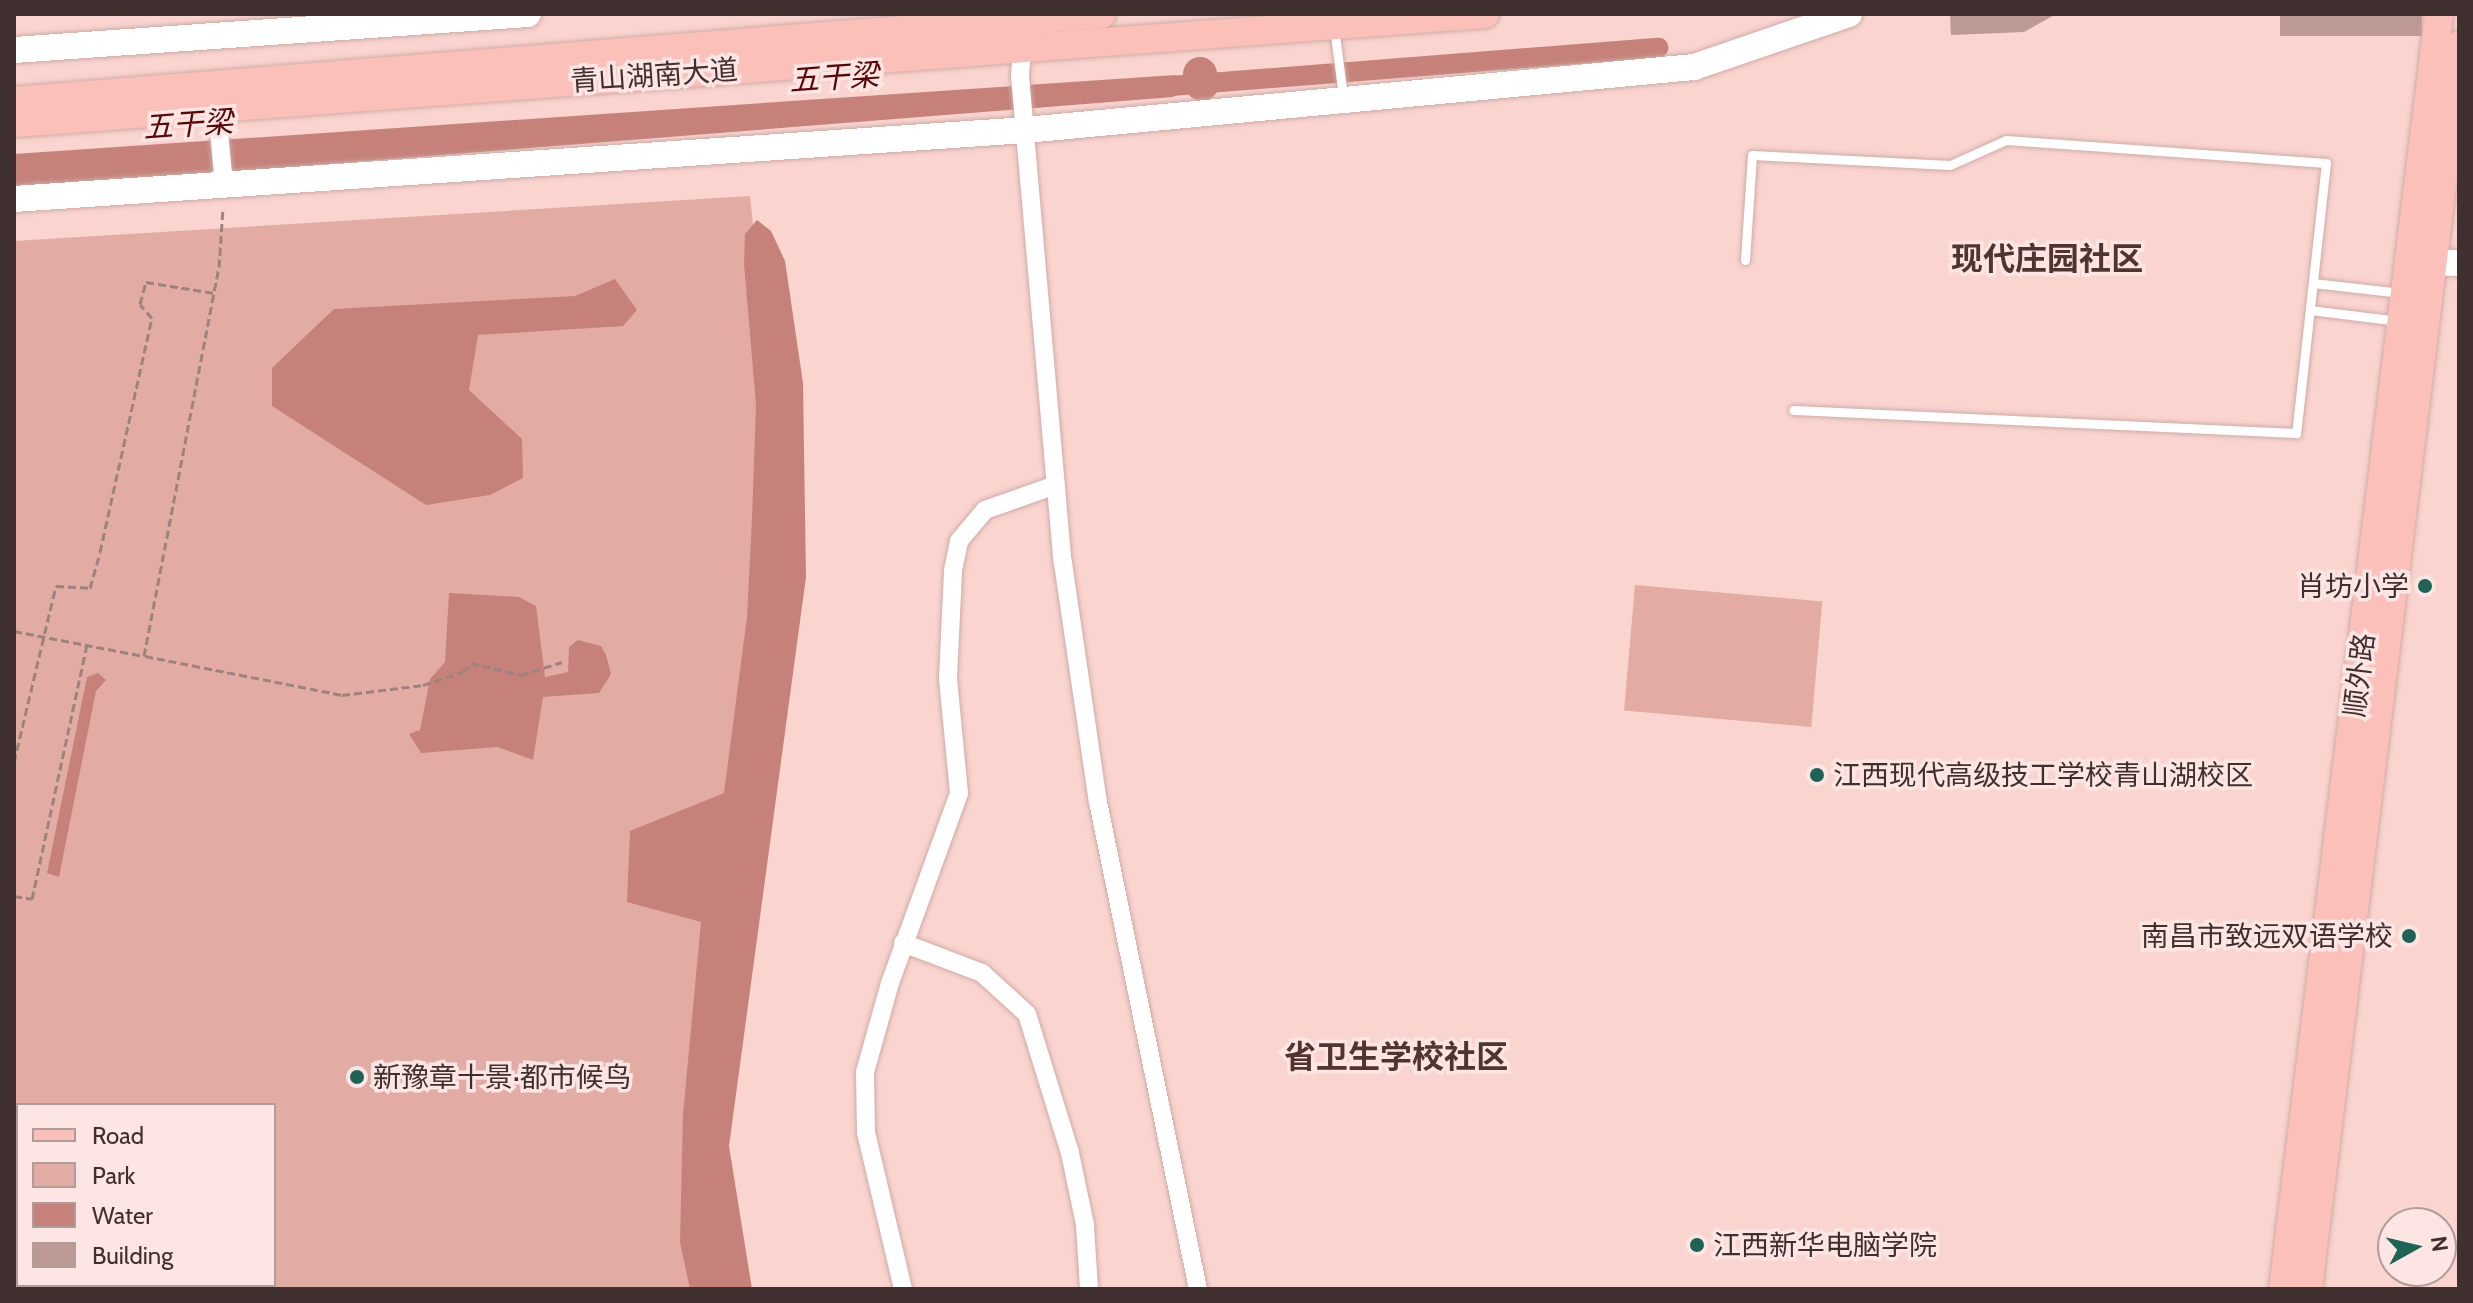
<!DOCTYPE html>
<html>
<head>
<meta charset="utf-8">
<style>
  body { margin:0 }
  #map { position:relative; width:2473px; height:1303px; overflow:hidden; background:#fad4cf; font-family:Cabin,"Noto Sans SC",sans-serif }
  div>[style] { position:absolute }
  [style*='--x'] { left:calc(var(--x)*1px); top:calc(var(--y)*1px); width:calc(var(--w)*1px); rotate:calc(var(--a)*1deg) }
  .green>* { inset:0; background:#e2aca4; transform-origin:0 0 }
  .water>* { inset:0; background:#c6827a }
  .canal>* { height:20px; margin:-10px; padding:0 10px; transform-origin:10px; border-radius:10px; background:#c6827a }
  .river>* { height:34px; margin:-17px; padding:0 17px; transform-origin:17px; border-radius:17px; background:#c6827a }
  .building>* { inset:0; background:#bd9994; transform-origin:0 0 }
  .path>* { height:3px; margin-top:-1.5px; transform-origin:0; background:repeating-linear-gradient(90deg,#9d827f 0 8px,transparent 0 12px) }
  .roads { filter:drop-shadow(0 0 2px #d0aba6) drop-shadow(0 0 2px #d0aba6) }
  .lane>* { height:9px; margin:-4.5px; padding:0 4.5px; transform-origin:4.5px; border-radius:4.5px; background:#fff }
  .street>* { height:18px; margin:-9px; padding:0 9px; transform-origin:9px; border-radius:9px; background:#fff }
  .secondary>* { height:26px; margin:-13px; padding:0 13px; transform-origin:13px; border-radius:13px; background:#fff }
  .primary>* { height:28px; margin:-14px; padding:0 14px; transform-origin:14px; border-radius:14px; background:#fbc0b9 }
  .dots>* { width:22px; height:22px; translate:-50% -50%; box-sizing:border-box; border:4px solid #fce5e2; border-radius:50% }
  span { translate:-50% -50%; white-space:nowrap; text-align:center; line-height:1.15; -webkit-text-stroke:7px #fce5e2; paint-order:stroke }
  .street-label { font-size:28px; color:#3f302f }
  .poi-label { font-size:28px; color:#3f302f }
  .right { translate:-100% -50%; text-align:right }
  .left { translate:0 -50%; text-align:left }
  .water-label { font-size:30px; color:#5a0607; font-style:italic }
  .quarter-label { font-size:32px; color:#513330; font-weight:700 }
  .frame { position:absolute; inset:0; border:16px solid #3f302f; pointer-events:none }
  .legend { position:absolute; left:16px; top:1103px; width:260px; height:184px; box-sizing:border-box; background:#fce5e2; border:2px solid #b09d9a; margin:0; padding:10px 14px; list-style:none; font-size:24px; color:#3f302f }
  .legend li { display:flex; align-items:center; gap:16px; height:40px }
  .legend b { width:40px; border:2px solid #b09d9a }
  .north { position:absolute; left:2377px; top:1207px; width:80px; height:80px; box-sizing:border-box; background:#fce5e2; border:2px solid #b09d9a; border-radius:50%; rotate:82deg; font-size:22px; font-weight:700; line-height:32px; text-align:center; color:#3f302f }
  .north::after { content:''; display:block; margin:auto; width:28px; height:36px; background:#1e6456; clip-path:polygon(50% 0,100% 100%,50% 72%,0 100%) }
</style>
</head>
<body>
<div id="map">
  <div class="green">
    <i style="clip-path:polygon(evenodd,750px 196px,788px 554px,700px 1156px,722px 1289px,14px 1289px,14px 241px,750px 196px,18px 1105px,274px 1105px,274px 1285px,18px 1285px,18px 1105px)"></i>
    <i style="left:1635px;top:585px;width:188px;height:126px;rotate:5deg"></i>
  </div>
  <div class="water">
    <i style="clip-path:polygon(1175px 75px,1195px 84px,1173px 97px,14px 189px,14px 154px)"></i>
    <i style="clip-path:polygon(757px 220px,771px 231px,785px 261px,803px 383px,806px 577px,729px 1146px,752px 1289px,690px 1289px,680px 1242px,683px 1114px,701px 922px,627px 902px,630px 831px,724px 793px,747px 617px,752px 518px,756px 405px,744px 264px,745px 234px)"></i>
    <i style="clip-path:polygon(615px 279px,637px 310px,623px 326px,478px 335px,469px 390px,522px 439px,523px 478px,490px 495px,426px 505px,272px 406px,272px 368px,334px 309px,575px 296px)"></i>
    <i style="clip-path:polygon(449px 593px,519px 597px,536px 606px,545px 677px,568px 672px,569px 647px,578px 640px,601px 646px,606px 655px,611px 674px,599px 693px,543px 697px,533px 760px,498px 747px,421px 753px,409px 734px,420px 730px,430px 679px,445px 662px)"></i>
    <i style="clip-path:polygon(98px 673px,106px 680px,96px 691px,59px 877px,47px 873px,87px 677px)"></i>
  </div>
  <div class="canal">
    <i style="--x:1171;--y:86;--w:489;--a:-4.5"></i>
  </div>
  <div class="river">
    <i style="--x:1200;--y:74;--w:10;--a:79"></i>
    <i style="--x:14;--y:1173;--w:4;--a:27"></i>
    <i style="--x:14;--y:1205;--w:5;--a:37"></i>
    <i style="--x:100;--y:1285;--w:6;--a:45"></i>
    <i style="--x:141;--y:1285;--w:5;--a:53"></i>
  </div>
  <div class="building">
    <i style="clip-path:polygon(1950px 14px,2056px 14px,2024px 32px,1951px 35px)"></i>
    <i style="left:2280px;top:14px;width:142px;height:22px"></i>
  </div>
  <div class="path">
    <i style="--x:14;--y:631;--w:132;--a:10.9"></i>
    <i style="--x:144;--y:656;--w:396;--a:-79.1"></i>
    <i style="--x:219;--y:267;--w:58;--a:-86.1"></i>
    <i style="--x:145;--y:656;--w:201;--a:11.2"></i>
    <i style="--x:342;--y:695;--w:82;--a:-7"></i>
    <i style="--x:423;--y:685;--w:42;--a:-18"></i>
    <i style="--x:463;--y:672;--w:12;--a:-48"></i>
    <i style="--x:471;--y:663;--w:51;--a:13.5"></i>
    <i style="--x:521;--y:675;--w:43;--a:-17.6"></i>
    <i style="--x:14;--y:762;--w:181;--a:-76.6"></i>
    <i style="--x:56;--y:586;--w:34;--a:3"></i>
    <i style="--x:90;--y:588;--w:37;--a:-74"></i>
    <i style="--x:100;--y:552;--w:240;--a:-77.5"></i>
    <i style="--x:152;--y:318;--w:18;--a:-131"></i>
    <i style="--x:140;--y:304;--w:23;--a:-75"></i>
    <i style="--x:146;--y:282;--w:69;--a:9.2"></i>
    <i style="--x:14;--y:896;--w:18;--a:9"></i>
    <i style="--x:32;--y:899;--w:260;--a:-77.8"></i>
    <i style="--x:14;--y:1188;--w:5;--a:37"></i>
    <i style="--x:115;--y:1285;--w:6;--a:45"></i>
  </div>
  <div class="roads">
    <div class="lane">
      <i style="--x:1334;--y:27;--w:70;--a:82.6"></i>
      <i style="--x:1745;--y:260;--w:105;--a:-86.2"></i>
      <i style="--x:1752;--y:155;--w:198;--a:2.9"></i>
      <i style="--x:1950;--y:165;--w:61;--a:-24.1"></i>
      <i style="--x:2006;--y:140;--w:321;--a:4.1"></i>
      <i style="--x:2326;--y:163;--w:272;--a:96.3"></i>
      <i style="--x:2296;--y:433;--w:503;--a:-177.38"></i>
      <i style="--x:2313;--y:283;--w:89;--a:6.5"></i>
      <i style="--x:2310;--y:310;--w:89;--a:7.1"></i>
    </div>
    <div class="street">
      <i style="--x:1023;--y:40;--w:36;--a:95"></i>
      <i style="--x:1020;--y:76;--w:489;--a:85"></i>
      <i style="--x:1063;--y:563;--w:242;--a:81.7"></i>
      <i style="--x:1098;--y:802;--w:497;--a:78.4"></i>
      <i style="--x:216;--y:99;--w:86;--a:84.7"></i>
      <i style="--x:903;--y:943;--w:85;--a:20.8"></i>
      <i style="--x:982;--y:973;--w:61;--a:42.3"></i>
      <i style="--x:1027;--y:1014;--w:145;--a:72.8"></i>
      <i style="--x:1070;--y:1153;--w:74;--a:78.2"></i>
      <i style="--x:1085;--y:1225;--w:64;--a:86.4"></i>
      <i style="--x:903;--y:1289;--w:161;--a:-103.3"></i>
      <i style="--x:866;--y:1132;--w:60;--a:-91"></i>
      <i style="--x:865;--y:1072;--w:92;--a:-74.3"></i>
      <i style="--x:890;--y:983;--w:202;--a:-70"></i>
      <i style="--x:959;--y:793;--w:116;--a:-95.5"></i>
      <i style="--x:948;--y:678;--w:108;--a:-87.3"></i>
      <i style="--x:953;--y:570;--w:30;--a:-78"></i>
      <i style="--x:959;--y:541;--w:40;--a:-50"></i>
      <i style="--x:985;--y:510;--w:75;--a:-19.4"></i>
    </div>
    <div class="secondary">
      <i style="--x:14;--y:50;--w:515;--a:-4.01"></i>
      <i style="--x:14;--y:199;--w:1014;--a:-3.9"></i>
      <i style="--x:1026;--y:130;--w:671;--a:-5.39"></i>
      <i style="--x:1694;--y:67;--w:164;--a:-18.9"></i>
      <i style="--x:2414;--y:262;--w:45;--a:1.3"></i>
    </div>
    <div class="primary">
      <i style="--x:14;--y:101;--w:1091;--a:-4.57"></i>
      <i style="--x:14;--y:123;--w:1475;--a:-4.24"></i>
      <i style="--x:2283;--y:1289;--w:1285;--a:-83.02"></i>
      <i style="--x:2308;--y:1289;--w:1253;--a:-83.08"></i>
    </div>
  </div>
  <div class="dots">
    <i style="left:2425px;top:586px;background:#1e6456"></i>
    <i style="left:1817px;top:775px;background:#1e6456"></i>
    <i style="left:2409px;top:936px;background:#1e6456"></i>
    <i style="left:357px;top:1077px;background:#1e6456"></i>
    <i style="left:1697px;top:1245px;background:#1e6456"></i>
  </div>
  <div class="street-label">
    <span style="left:654px;top:75px;rotate:-4deg">青山湖南大道</span>
    <span style="left:2359px;top:675px;rotate:-83deg">顺外路</span>
  </div>
  <div class="poi-label">
    <span class="right" style="left:2409px;top:586px">肖坊小学</span>
    <span class="left" style="left:1833px;top:775px">江西现代高级技工学校青山湖校区</span>
    <span class="right" style="left:2393px;top:936px">南昌市致远双语学校</span>
    <span class="left" style="left:373px;top:1077px">新豫章十景·都市候鸟</span>
    <span class="left" style="left:1713px;top:1245px">江西新华电脑学院</span>
  </div>
  <div class="water-label">
    <span style="left:834px;top:78px;rotate:-4deg">五干梁</span>
    <span style="left:188px;top:125px;rotate:-4deg">五干梁</span>
  </div>
  <div class="quarter-label">
    <span style="left:2047px;top:259px">现代庄园社区</span>
    <span style="left:1396px;top:1057px">省卫生学校社区</span>
  </div>
  <div class="frame"></div>
  <ul class="legend">
  <li><b style="height:10px;background:#fbc0b9"></b>Road</li>
  <li><b style="height:22px;background:#e2aca4"></b>Park</li>
  <li><b style="height:22px;background:#c6827a"></b>Water</li>
  <li><b style="height:22px;background:#bd9994"></b>Building</li>
  </ul>
  <div class="north">N</div>
</div>
</body>
</html>
